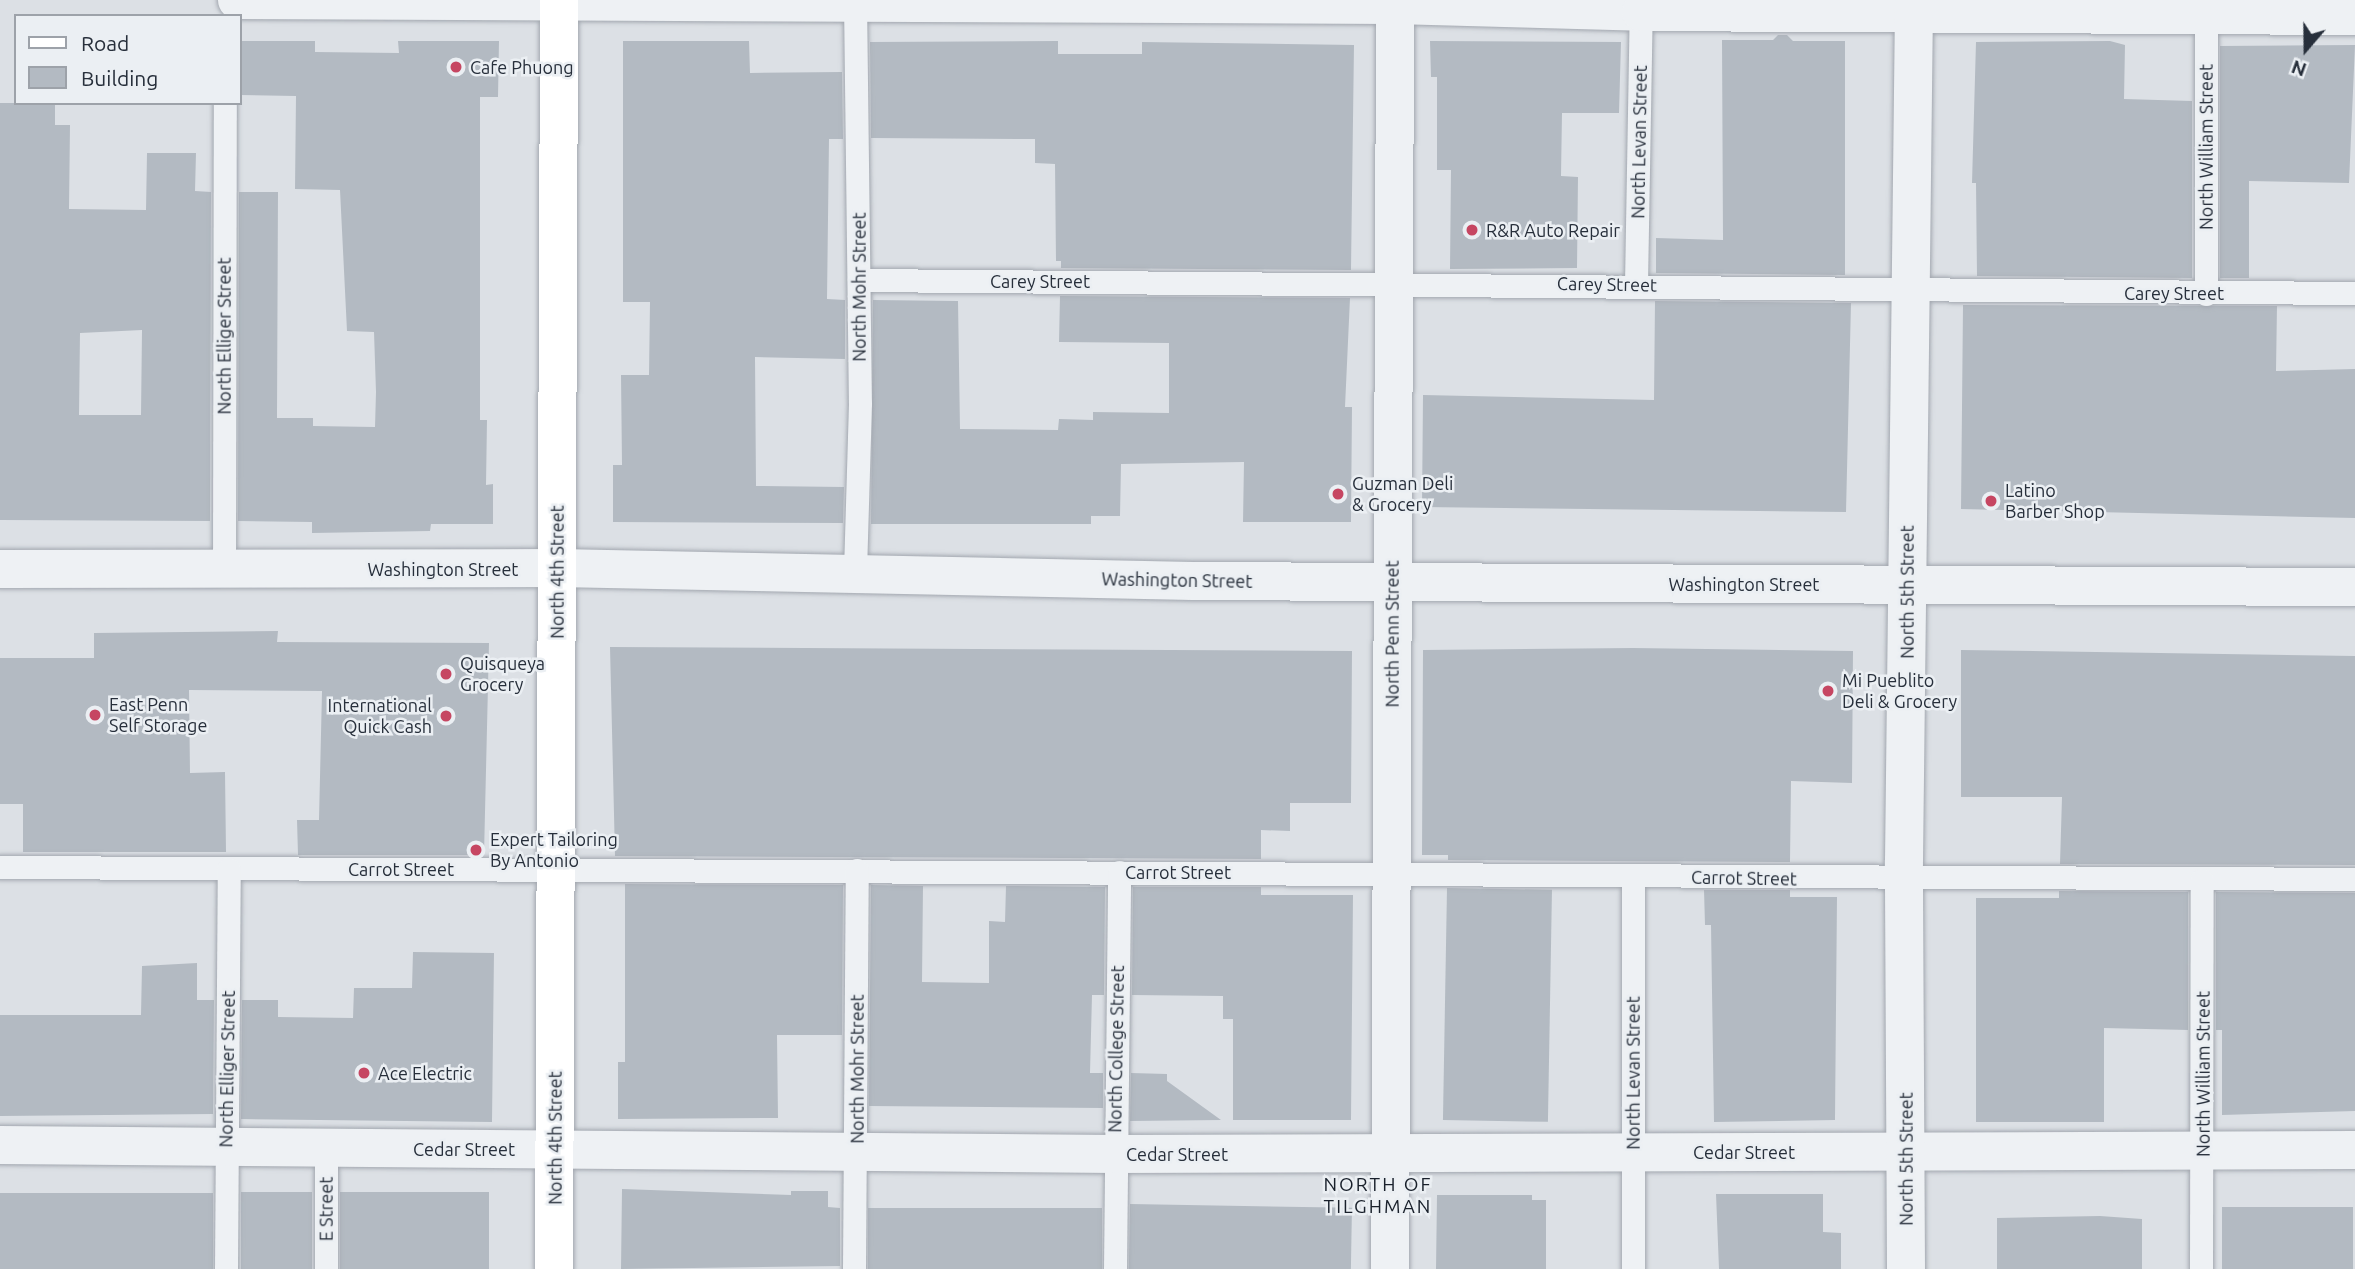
<!DOCTYPE html>
<html>
<head>
<meta charset="utf-8">
<style>
  body { margin:0 }
  #map { position:relative; width:2355px; height:1269px; overflow:hidden; background:#dce0e5; font-family:Ubuntu,sans-serif }
  div>[style] { position:absolute }
  [style*='--x'] { left:calc(var(--x)*1px); top:calc(var(--y)*1px); width:calc(var(--w)*1px); rotate:calc(var(--a)*1deg) }
  .building>* { inset:0; background:#b3bac2; transform-origin:0 0 }
  .roads { filter:drop-shadow(0 0 2px #a2a7af) drop-shadow(0 0 2px #a2a7af) }
  .lane>* { height:23px; margin:-11.5px; padding:0 11.5px; transform-origin:11.5px; border-radius:11.5px; background:#eef1f4 }
  .street>* { height:38px; margin:-19px; padding:0 19px; transform-origin:19px; border-radius:19px; background:#eef1f4 }
  .secondary>* { height:38px; margin:-19px; padding:0 19px; transform-origin:19px; border-radius:19px; background:#fff }
  .dots>* { width:19px; height:19px; translate:-50% -50%; box-sizing:border-box; border:4px solid #ebeff3; border-radius:50% }
  span { translate:-50% -50%; white-space:nowrap; text-align:center; line-height:1.15; -webkit-text-stroke:5px #ebeff3; paint-order:stroke }
  .poi-label { font-size:18px; color:#272f3b }
  .left { translate:0 -50%; text-align:left }
  .right { translate:-100% -50%; text-align:right }
  .street-label { font-size:18px; color:#272f3b }
  .neighbourhood-label { font-size:19px; color:#19202b; letter-spacing:2px }
  .legend { position:absolute; left:14px; top:14px; width:228px; height:91px; box-sizing:border-box; background:#ebeff3; border:2px solid #9da2a9; margin:0; padding:9px 12px; list-style:none; font-size:21px; color:#272f3b }
  .legend li { display:flex; align-items:center; gap:14px; height:35px }
  .legend b { width:35px; border:2px solid #9da2a9 }
  .north { position:absolute; left:2271px; top:14px; width:70px; height:70px; -webkit-text-stroke:5px #ebeff3; paint-order:stroke; rotate:200deg; font-size:19px; font-weight:700; line-height:28px; text-align:center; color:#272f3b }
  .north::after { content:''; display:block; margin:auto; width:24px; height:32px; background:#272f3b; clip-path:polygon(50% 0,100% 100%,50% 72%,0 100%) }
</style>
</head>
<body>
<div id="map">
  <div class="building">
    <i style="clip-path:polygon(1778px 35px,1787px 35px,1793px 41px,1845px 41px,1845px 275px,1656px 273px,1656px 238px,1723px 240px,1722px 40px,1773px 40px)"></i>
    <i style="clip-path:polygon(240px 41px,315px 41px,315px 52px,399px 53px,398px 41px,499px 41px,498px 97px,480px 97px,480px 420px,487px 420px,486px 485px,493px 484px,493px 524px,431px 524px,430px 531px,312px 533px,312px 522px,238px 521px,239px 192px,278px 192px,277px 418px,313px 418px,313px 426px,375px 427px,376px 392px,374px 332px,347px 331px,340px 190px,295px 189px,296px 96px,240px 95px)"></i>
    <i style="clip-path:polygon(623px 41px,749px 41px,750px 73px,842px 72px,843px 139px,829px 139px,827px 299px,845px 300px,845px 359px,755px 357px,756px 486px,844px 487px,843px 523px,613px 522px,613px 465px,622px 465px,621px 375px,649px 375px,650px 302px,623px 302px)"></i>
    <i style="clip-path:polygon(1058px 41px,1058px 54px,1142px 54px,1142px 42px,1354px 45px,1351px 270px,1061px 268px,1061px 261px,1056px 261px,1055px 164px,1035px 163px,1035px 139px,871px 138px,870px 42px)"></i>
    <i style="clip-path:polygon(1430px 41px,1621px 42px,1619px 113px,1562px 113px,1561px 176px,1578px 177px,1577px 268px,1450px 269px,1451px 170px,1437px 170px,1437px 77px,1431px 77px)"></i>
    <i style="clip-path:polygon(2110px 41px,2125px 45px,2124px 99px,2192px 101px,2192px 278px,1977px 276px,1976px 183px,1972px 183px,1976px 42px)"></i>
    <i style="clip-path:polygon(2355px 45px,2349px 183px,2249px 181px,2249px 278px,2220px 278px,2220px 46px)"></i>
    <i style="clip-path:polygon(evenodd,0 103px,55px 103px,55px 125px,70px 125px,69px 209px,146px 210px,147px 153px,196px 153px,195px 191px,211px 192px,210px 521px,0 520px,0 103px,142px 330px,141px 415px,79px 415px,80px 333px,142px 330px)"></i>
    <i style="clip-path:polygon(1060px 296px,1350px 298px,1345px 407px,1352px 407px,1351px 522px,1243px 522px,1244px 462px,1121px 464px,1120px 516px,1091px 516px,1091px 524px,871px 524px,873px 300px,958px 301px,960px 429px,1058px 430px,1059px 419px,1093px 420px,1093px 412px,1169px 413px,1169px 343px,1059px 342px)"></i>
    <i style="clip-path:polygon(1655px 301px,1851px 303px,1846px 512px,1422px 507px,1423px 395px,1654px 400px)"></i>
    <i style="clip-path:polygon(1963px 305px,2277px 306px,2276px 371px,2355px 369px,2355px 518px,1961px 509px)"></i>
    <i style="clip-path:polygon(278px 631px,277px 642px,489px 643px,484px 855px,298px 855px,297px 820px,319px 820px,322px 691px,189px 690px,190px 773px,225px 772px,226px 852px,23px 852px,23px 804px,0 804px,0 658px,94px 658px,94px 633px)"></i>
    <i style="clip-path:polygon(610px 647px,1352px 651px,1351px 803px,1290px 803px,1290px 831px,1261px 830px,1261px 859px,615px 856px)"></i>
    <i style="clip-path:polygon(1633px 648px,1853px 651px,1852px 783px,1791px 781px,1790px 862px,1448px 860px,1448px 855px,1422px 855px,1423px 650px)"></i>
    <i style="clip-path:polygon(1961px 650px,2355px 656px,2355px 865px,2060px 864px,2062px 797px,1961px 797px)"></i>
    <i style="clip-path:polygon(625px 884px,843px 885px,842px 1035px,777px 1035px,778px 1118px,618px 1119px,618px 1062px,625px 1062px)"></i>
    <i style="clip-path:polygon(871px 885px,923px 886px,922px 982px,989px 983px,989px 921px,1005px 922px,1006px 886px,1105px 887px,1104px 995px,1092px 995px,1090px 1073px,1103px 1073px,1103px 1108px,869px 1106px)"></i>
    <i style="clip-path:polygon(1133px 887px,1261px 887px,1261px 895px,1353px 895px,1351px 1120px,1233px 1120px,1233px 1019px,1223px 1019px,1223px 996px,1132px 995px)"></i>
    <i style="left:1447px;top:888px;width:105px;height:232px;rotate:1deg"></i>
    <i style="clip-path:polygon(1704px 890px,1790px 890px,1790px 897px,1837px 897px,1835px 1120px,1714px 1122px,1711px 925px,1705px 925px)"></i>
    <i style="clip-path:polygon(2059px 891px,2188px 892px,2188px 1030px,2104px 1028px,2104px 1122px,1976px 1122px,1976px 898px,2059px 898px)"></i>
    <i style="clip-path:polygon(2216px 892px,2355px 893px,2355px 1111px,2222px 1115px,2222px 1030px,2216px 1030px)"></i>
    <i style="clip-path:polygon(413px 952px,494px 953px,492px 1122px,241px 1119px,242px 1000px,278px 1000px,278px 1017px,353px 1018px,354px 988px,412px 988px)"></i>
    <i style="clip-path:polygon(197px 963px,197px 1000px,214px 1000px,213px 1114px,0 1116px,0 1015px,141px 1015px,142px 966px)"></i>
    <i style="clip-path:polygon(1131px 1073px,1167px 1074px,1167px 1081px,1221px 1120px,1130px 1121px)"></i>
    <i style="clip-path:polygon(622px 1189px,791px 1195px,791px 1191px,828px 1191px,828px 1207px,840px 1208px,840px 1266px,621px 1269px)"></i>
    <i style="left:241px;top:1192px;width:71px;height:77px"></i>
    <i style="left:340px;top:1192px;width:149px;height:77px"></i>
    <i style="left:0;top:1193px;width:213px;height:76px"></i>
    <i style="clip-path:polygon(1716px 1194px,1823px 1194px,1823px 1232px,1841px 1233px,1841px 1269px,1719px 1269px)"></i>
    <i style="clip-path:polygon(1437px 1195px,1532px 1195px,1532px 1200px,1546px 1200px,1546px 1269px,1436px 1269px)"></i>
    <i style="left:1130px;top:1204px;width:222px;height:65px;rotate:1deg"></i>
    <i style="left:2353px;top:1207px;width:62px;height:131px;rotate:90deg"></i>
    <i style="left:868px;top:1208px;width:234px;height:61px"></i>
    <i style="clip-path:polygon(2100px 1216px,2142px 1219px,2142px 1269px,1997px 1269px,1997px 1218px)"></i>
  </div>
  <div class="roads">
    <div class="lane">
      <i style="--x:855;--y:0;--w:403;--a:89.3"></i>
      <i style="--x:860;--y:403;--w:172;--a:91.7"></i>
      <i style="--x:859;--y:280;--w:1496;--a:0.5"></i>
      <i style="--x:1636;--y:284;--w:284;--a:-89"></i>
      <i style="--x:2206;--y:294;--w:291;--a:-90"></i>
      <i style="--x:224;--y:569;--w:466;--a:-89.9"></i>
      <i style="--x:0;--y:867;--w:2355;--a:0.29"></i>
      <i style="--x:1633;--y:877;--w:392;--a:90"></i>
      <i style="--x:226;--y:1269;--w:400;--a:-89.6"></i>
      <i style="--x:326;--y:1269;--w:121;--a:-90"></i>
      <i style="--x:854;--y:1269;--w:399;--a:-89.6"></i>
      <i style="--x:1115;--y:1269;--w:397;--a:-89.4"></i>
      <i style="--x:2201;--y:1269;--w:389;--a:-89.9"></i>
    </div>
    <div class="street">
      <i style="--x:237;--y:0;--w:1158;--a:0.25"></i>
      <i style="--x:1395;--y:5;--w:246;--a:1.6"></i>
      <i style="--x:1641;--y:12;--w:714;--a:0.32"></i>
      <i style="--x:0;--y:569;--w:558;--a:-0.1"></i>
      <i style="--x:558;--y:568;--w:635;--a:1.17"></i>
      <i style="--x:1193;--y:581;--w:1162;--a:0.3"></i>
      <i style="--x:0;--y:1145;--w:1115;--a:0.46"></i>
      <i style="--x:1115;--y:1154;--w:1240;--a:-0.18"></i>
      <i style="--x:1390;--y:1269;--w:1269;--a:-89.77"></i>
      <i style="--x:1906;--y:1269;--w:408;--a:-90.3"></i>
      <i style="--x:1904;--y:861;--w:861;--a:-89.33"></i>
    </div>
    <div class="secondary">
      <i style="--x:554;--y:1269;--w:1269;--a:-89.77"></i>
    </div>
  </div>
  <div class="dots">
    <i style="left:456px;top:67px;background:#c64662"></i>
    <i style="left:1472px;top:230px;background:#c64662"></i>
    <i style="left:1338px;top:494px;background:#c64662"></i>
    <i style="left:1991px;top:501px;background:#c64662"></i>
    <i style="left:446px;top:674px;background:#c64662"></i>
    <i style="left:1828px;top:691px;background:#c64662"></i>
    <i style="left:95px;top:715px;background:#c64662"></i>
    <i style="left:446px;top:716px;background:#c64662"></i>
    <i style="left:476px;top:850px;background:#c64662"></i>
    <i style="left:364px;top:1073px;background:#c64662"></i>
  </div>
  <div class="poi-label">
    <span class="left" style="left:470px;top:67px">Cafe Phuong</span>
    <span class="left" style="left:1486px;top:230px">R&amp;R Auto Repair</span>
    <span class="left" style="left:1352px;top:494px">Guzman Deli<br>&amp; Grocery</span>
    <span class="left" style="left:2005px;top:501px">Latino<br>Barber Shop</span>
    <span class="left" style="left:460px;top:674px">Quisqueya<br>Grocery</span>
    <span class="left" style="left:1842px;top:691px">Mi Pueblito<br>Deli &amp; Grocery</span>
    <span class="left" style="left:109px;top:715px">East Penn<br>Self Storage</span>
    <span class="right" style="left:432px;top:716px">International<br>Quick Cash</span>
    <span class="left" style="left:490px;top:850px">Expert Tailoring<br>By Antonio</span>
    <span class="left" style="left:378px;top:1073px">Ace Electric</span>
  </div>
  <div class="street-label">
    <span style="left:1639px;top:142px;rotate:-89deg">North Levan Street</span>
    <span style="left:2206px;top:147px;rotate:-90deg">North William Street</span>
    <span style="left:1040px;top:281px">Carey Street</span>
    <span style="left:1607px;top:284px;rotate:1deg">Carey Street</span>
    <span style="left:859px;top:287px;rotate:-90deg">North Mohr Street</span>
    <span style="left:2174px;top:293px">Carey Street</span>
    <span style="left:224px;top:336px;rotate:-90deg">North Elliger Street</span>
    <span style="left:443px;top:569px">Washington Street</span>
    <span style="left:557px;top:572px;rotate:-90deg">North 4th Street</span>
    <span style="left:1177px;top:580px;rotate:1deg">Washington Street</span>
    <span style="left:1744px;top:584px">Washington Street</span>
    <span style="left:1907px;top:592px;rotate:-90deg">North 5th Street</span>
    <span style="left:1392px;top:634px;rotate:-90deg">North Penn Street</span>
    <span style="left:401px;top:869px">Carrot Street</span>
    <span style="left:1178px;top:872px">Carrot Street</span>
    <span style="left:1744px;top:878px;rotate:1deg">Carrot Street</span>
    <span style="left:1116px;top:1049px;rotate:-89deg">North College Street</span>
    <span style="left:227px;top:1069px;rotate:-89deg">North Elliger Street</span>
    <span style="left:857px;top:1069px;rotate:-90deg">North Mohr Street</span>
    <span style="left:1633px;top:1073px;rotate:-90deg">North Levan Street</span>
    <span style="left:2203px;top:1074px;rotate:-90deg">North William Street</span>
    <span style="left:555px;top:1138px;rotate:-90deg">North 4th Street</span>
    <span style="left:464px;top:1149px">Cedar Street</span>
    <span style="left:1744px;top:1152px">Cedar Street</span>
    <span style="left:1177px;top:1154px">Cedar Street</span>
    <span style="left:1906px;top:1159px;rotate:-90deg">North 5th Street</span>
    <span style="left:326px;top:1209px;rotate:-90deg">E Street</span>
  </div>
  <div class="neighbourhood-label">
    <span style="left:1378px;top:1196px">NORTH OF<br>TILGHMAN</span>
  </div>
  <ul class="legend">
  <li><b style="height:9px;background:#fff"></b>Road</li>
  <li><b style="height:19px;background:#b3bac2"></b>Building</li>
  </ul>
  <div class="north">N</div>
</div>
</body>
</html>
